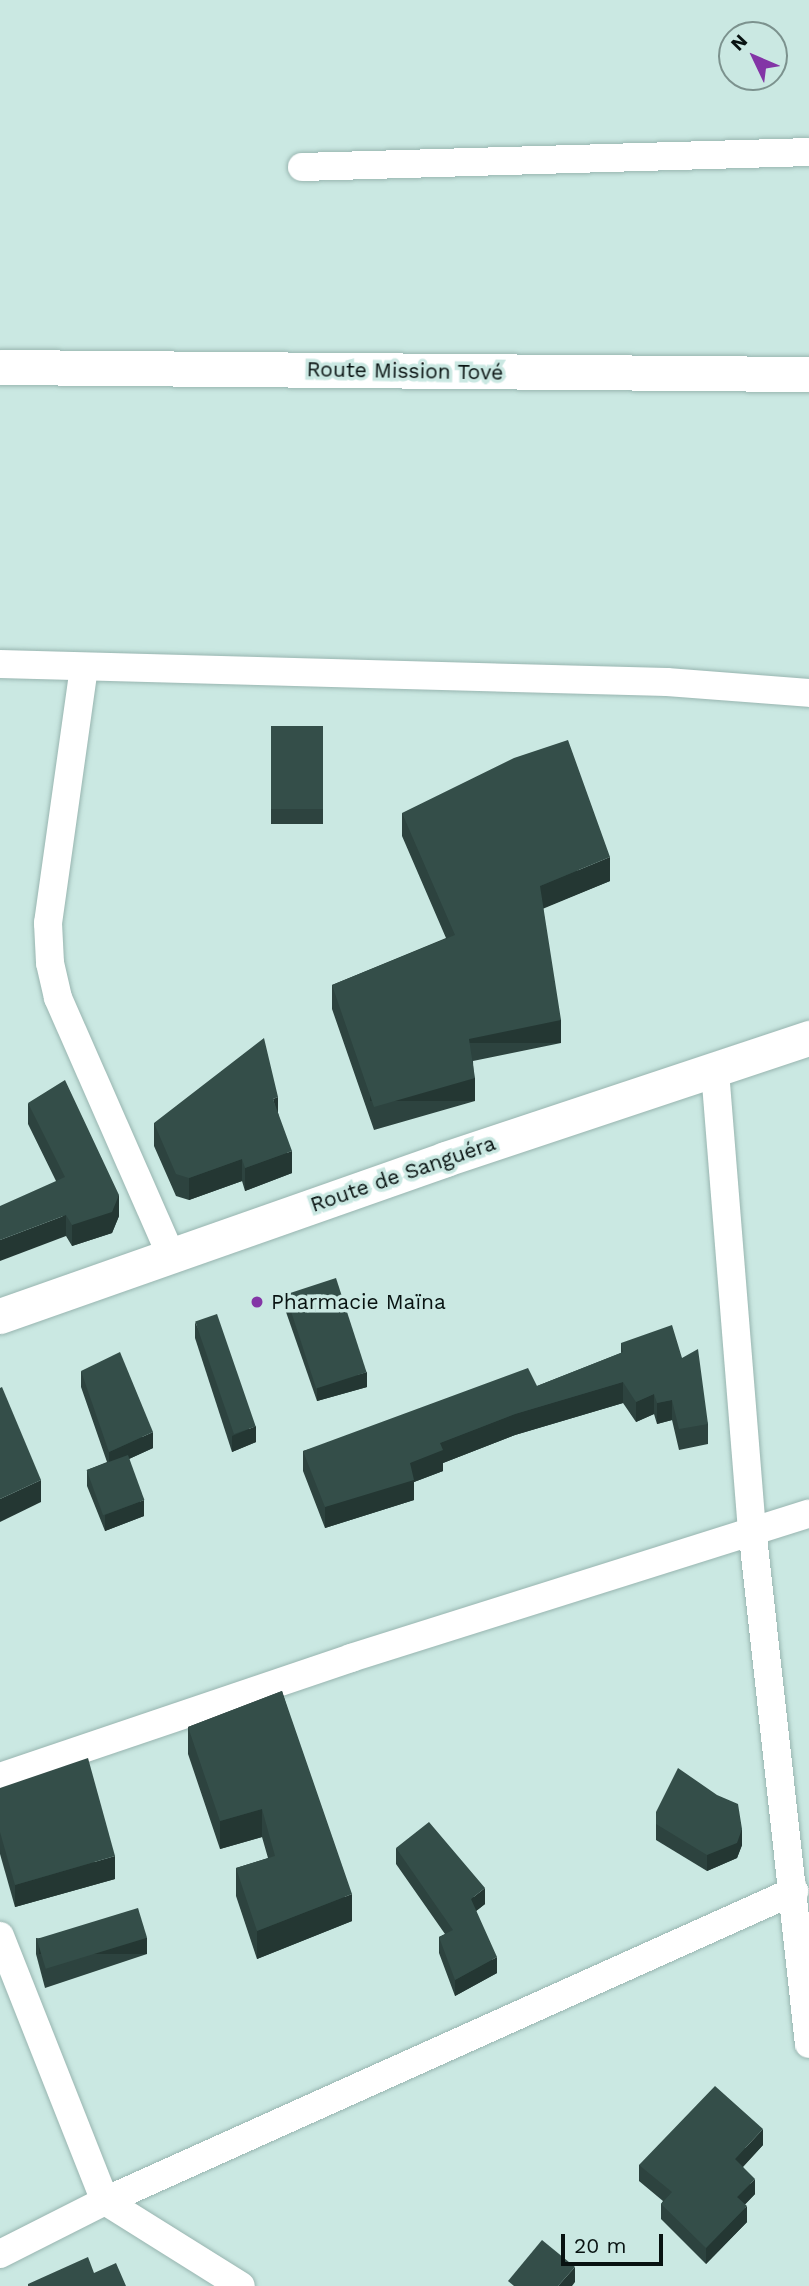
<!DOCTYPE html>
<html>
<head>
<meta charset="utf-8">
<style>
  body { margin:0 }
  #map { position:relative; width:809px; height:2286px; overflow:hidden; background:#cae8e2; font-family:"Work Sans",sans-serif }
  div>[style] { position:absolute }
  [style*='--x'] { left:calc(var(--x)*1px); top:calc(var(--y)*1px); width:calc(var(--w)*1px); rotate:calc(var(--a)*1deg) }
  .roads { filter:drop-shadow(0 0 2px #98b5b0) drop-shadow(0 0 2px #98b5b0) }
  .minor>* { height:28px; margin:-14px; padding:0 14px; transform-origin:14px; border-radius:14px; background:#fff }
  .tertiary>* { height:35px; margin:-17.5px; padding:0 17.5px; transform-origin:17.5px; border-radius:17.5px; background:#fff }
  .wall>* { inset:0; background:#2d433f; transform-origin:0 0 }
  .shaded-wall>* { inset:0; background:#243733; transform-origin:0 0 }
  .building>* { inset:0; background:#344e49; transform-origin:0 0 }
  .dots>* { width:19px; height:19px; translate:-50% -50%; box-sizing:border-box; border:4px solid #cae8e2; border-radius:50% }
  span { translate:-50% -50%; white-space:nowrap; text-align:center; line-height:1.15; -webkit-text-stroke:7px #cae8e2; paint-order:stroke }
  .street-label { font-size:21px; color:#081211 }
  .poi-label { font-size:21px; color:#081211 }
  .left { translate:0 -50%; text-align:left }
  .north { position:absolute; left:718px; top:21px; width:70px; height:70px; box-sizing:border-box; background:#cae8e2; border:2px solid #7c928e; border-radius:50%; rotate:314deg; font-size:19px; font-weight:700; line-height:28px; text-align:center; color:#081211 }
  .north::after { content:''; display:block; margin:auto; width:24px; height:32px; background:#8335a6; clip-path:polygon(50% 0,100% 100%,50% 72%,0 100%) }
  .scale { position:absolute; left:561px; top:2234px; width:102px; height:32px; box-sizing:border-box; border:4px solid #081211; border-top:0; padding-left:9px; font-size:21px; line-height:24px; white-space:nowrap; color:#081211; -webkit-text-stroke:5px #cae8e2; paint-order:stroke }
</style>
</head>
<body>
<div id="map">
  <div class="roads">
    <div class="minor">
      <i style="--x:302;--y:167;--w:507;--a:-1.69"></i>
      <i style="--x:0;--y:664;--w:667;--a:1.55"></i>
      <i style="--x:667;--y:682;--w:142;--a:4.4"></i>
      <i style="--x:84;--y:667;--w:259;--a:98"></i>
      <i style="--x:48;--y:923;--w:40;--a:87.1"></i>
      <i style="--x:50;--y:963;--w:36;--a:77"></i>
      <i style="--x:58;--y:998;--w:281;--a:66.3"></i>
      <i style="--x:715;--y:1071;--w:458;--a:85.4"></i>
      <i style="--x:752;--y:1528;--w:519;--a:83.7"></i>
      <i style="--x:0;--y:1777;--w:371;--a:-18.7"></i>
      <i style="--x:351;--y:1658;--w:480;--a:-17.5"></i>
      <i style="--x:0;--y:1936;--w:285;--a:68.4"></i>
      <i style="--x:105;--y:2201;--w:160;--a:32"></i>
      <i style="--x:0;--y:2254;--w:118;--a:-26.8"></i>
      <i style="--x:105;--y:2201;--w:756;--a:-24.22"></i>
    </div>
    <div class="tertiary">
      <i style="--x:0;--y:367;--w:809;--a:0.5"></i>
      <i style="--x:0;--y:1316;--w:472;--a:-19.4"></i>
      <i style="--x:445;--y:1159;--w:384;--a:-18.4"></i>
    </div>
  </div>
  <div class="wall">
    <i style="left:323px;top:726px;width:98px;height:52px;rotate:90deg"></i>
    <i style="clip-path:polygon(402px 813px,610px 881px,543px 908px,561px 1043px,473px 1061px,475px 1101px,374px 1130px,332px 1009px,332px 985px,446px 938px,402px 836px)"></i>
    <i style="clip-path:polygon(28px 1103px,119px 1216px,112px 1233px,72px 1246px,66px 1236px,56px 1181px,28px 1124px)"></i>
    <i style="clip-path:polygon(278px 1113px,292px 1173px,245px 1191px,242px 1181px,189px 1200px,176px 1196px,154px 1146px,154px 1123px)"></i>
    <i style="clip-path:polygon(286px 1297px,367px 1387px,317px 1401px,286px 1312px)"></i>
    <i style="clip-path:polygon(195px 1322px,256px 1442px,232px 1452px,195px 1338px)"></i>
    <i style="clip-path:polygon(621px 1343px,682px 1358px,708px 1424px,708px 1444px,679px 1450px,672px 1420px,657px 1424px,654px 1414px,636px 1422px,623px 1403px,515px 1435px,443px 1463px,443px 1471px,414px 1482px,414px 1500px,325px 1528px,303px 1471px,303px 1451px,537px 1386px,621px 1353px)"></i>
    <i style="clip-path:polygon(81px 1371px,153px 1448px,129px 1459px,144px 1516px,105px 1531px,87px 1486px,87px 1470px,107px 1462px,81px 1387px)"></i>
    <i style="clip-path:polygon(282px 1691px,352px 1921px,257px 1959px,236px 1896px,236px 1868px,268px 1858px,262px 1837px,220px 1849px,188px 1754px,188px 1727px)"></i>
    <i style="clip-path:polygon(0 1788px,115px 1879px,15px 1907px,0 1854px)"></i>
    <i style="clip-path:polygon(656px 1812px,742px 1845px,737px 1858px,707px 1871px,656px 1840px)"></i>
    <i style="clip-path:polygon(396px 1848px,485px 1904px,476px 1911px,497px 1973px,455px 1996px,439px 1953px,439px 1937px,445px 1934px,396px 1864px)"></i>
    <i style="clip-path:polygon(36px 1938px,147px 1954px,45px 1988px,36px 1954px)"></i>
    <i style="clip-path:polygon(763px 2145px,743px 2167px,755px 2194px,745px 2204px,747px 2222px,706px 2264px,661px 2219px,661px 2204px,663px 2201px,639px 2181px,639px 2165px)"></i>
  </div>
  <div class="shaded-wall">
    <i style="clip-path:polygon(610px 857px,610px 881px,540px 910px,540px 886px)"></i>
    <i style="left:561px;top:1020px;width:23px;height:94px;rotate:90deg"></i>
    <i style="left:475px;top:1078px;width:23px;height:105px;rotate:90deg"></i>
    <i style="clip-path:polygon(278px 1097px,278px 1119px,273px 1099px)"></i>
    <i style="clip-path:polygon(292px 1151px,292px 1173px,245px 1191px,245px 1168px)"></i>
    <i style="clip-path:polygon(242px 1159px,242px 1181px,189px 1200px,189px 1178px)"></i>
    <i style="clip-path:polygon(119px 1195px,119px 1216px,112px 1233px,72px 1246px,72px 1225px)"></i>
    <i style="clip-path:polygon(66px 1215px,66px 1236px,0 1261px,0 1240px)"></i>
    <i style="clip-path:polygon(367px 1372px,367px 1387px,317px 1401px,317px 1386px)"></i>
    <i style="clip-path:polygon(623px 1382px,623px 1403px,515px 1435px,443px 1463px,443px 1471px,414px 1482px,414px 1500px,325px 1528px,325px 1507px,410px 1463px,440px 1443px,515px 1414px)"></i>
    <i style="clip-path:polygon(654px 1394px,654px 1414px,636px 1422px,636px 1402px)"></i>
    <i style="clip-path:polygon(672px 1400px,672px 1420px,657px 1424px,657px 1403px)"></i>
    <i style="clip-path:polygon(256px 1426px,256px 1442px,232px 1452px,232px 1436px)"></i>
    <i style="clip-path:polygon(153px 1432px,153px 1448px,109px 1468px,109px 1452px)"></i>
    <i style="clip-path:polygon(41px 1480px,41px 1502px,0 1522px,0 1499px)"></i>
    <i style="clip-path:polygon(144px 1500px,144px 1516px,105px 1531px,105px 1515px)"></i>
    <i style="clip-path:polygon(262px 1809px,262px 1837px,220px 1849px,220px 1821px)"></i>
    <i style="clip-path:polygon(742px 1829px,742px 1845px,737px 1858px,707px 1871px,707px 1855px)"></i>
    <i style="clip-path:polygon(115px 1856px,115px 1879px,15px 1907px,15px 1885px)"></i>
    <i style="clip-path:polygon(485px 1888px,485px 1904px,471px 1915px,471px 1899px)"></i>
    <i style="clip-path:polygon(352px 1894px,352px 1921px,257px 1959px,257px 1931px)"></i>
    <i style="left:147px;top:1938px;width:16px;height:108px;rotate:90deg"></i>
    <i style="clip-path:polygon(497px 1957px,497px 1973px,455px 1996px,455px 1980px)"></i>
    <i style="clip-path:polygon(763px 2129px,763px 2145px,735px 2175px,735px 2159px)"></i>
    <i style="clip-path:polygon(755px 2179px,755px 2194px,737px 2213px,737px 2197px)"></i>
    <i style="clip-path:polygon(747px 2206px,747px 2222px,706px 2264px,706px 2248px)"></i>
    <i style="clip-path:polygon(575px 2267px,575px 2282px,572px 2286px,558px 2286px)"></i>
  </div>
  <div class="building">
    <i style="left:323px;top:726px;width:83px;height:52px;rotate:90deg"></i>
    <i style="clip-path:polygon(568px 740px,610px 857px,540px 886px,561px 1020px,469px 1039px,475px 1078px,374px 1107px,332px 985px,455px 935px,402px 813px,514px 758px)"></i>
    <i style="clip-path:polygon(264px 1038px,278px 1097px,273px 1099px,292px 1151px,245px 1168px,242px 1159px,189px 1178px,176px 1174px,154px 1123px)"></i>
    <i style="clip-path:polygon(65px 1080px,119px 1195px,112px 1212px,72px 1225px,66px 1215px,0 1240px,0 1206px,65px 1177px,28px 1103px)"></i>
    <i style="left:336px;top:1278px;width:99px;height:53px;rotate:72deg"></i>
    <i style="left:217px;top:1314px;width:119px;height:23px;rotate:71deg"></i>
    <i style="clip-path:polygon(672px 1325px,682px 1358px,698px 1349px,708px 1424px,679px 1429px,672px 1400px,657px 1403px,654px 1394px,636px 1402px,623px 1382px,515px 1414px,440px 1443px,443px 1450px,410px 1463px,414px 1480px,325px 1507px,303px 1451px,528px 1368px,537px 1386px,623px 1352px,621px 1343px)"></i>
    <i style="clip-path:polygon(120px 1352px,153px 1432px,109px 1452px,81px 1371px)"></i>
    <i style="clip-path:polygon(2px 1387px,41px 1480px,0 1499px,0 1388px)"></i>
    <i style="left:128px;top:1455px;width:48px;height:44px;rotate:70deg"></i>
    <i style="clip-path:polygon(282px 1691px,352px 1894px,257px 1931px,236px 1868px,275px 1856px,262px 1809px,220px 1821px,188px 1727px)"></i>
    <i style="clip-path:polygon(88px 1758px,115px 1856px,15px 1885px,0 1832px,0 1788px)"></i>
    <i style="clip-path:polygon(678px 1768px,717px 1795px,738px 1804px,742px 1829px,737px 1843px,707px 1855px,656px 1824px,656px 1812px)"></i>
    <i style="clip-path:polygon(429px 1822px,485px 1888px,471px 1899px,497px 1957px,455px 1980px,439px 1937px,453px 1930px,396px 1848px)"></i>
    <i style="left:138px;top:1908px;width:31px;height:106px;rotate:73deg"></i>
    <i style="clip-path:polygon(715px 2086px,763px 2129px,735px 2159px,755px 2179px,737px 2197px,747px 2206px,706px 2248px,661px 2204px,672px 2192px,639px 2165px)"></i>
    <i style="clip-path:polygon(542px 2240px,575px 2267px,558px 2286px,514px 2286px,508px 2281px)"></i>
    <i style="clip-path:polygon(88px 2257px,94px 2273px,116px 2263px,126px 2286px,28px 2286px,28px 2284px)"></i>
  </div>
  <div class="dots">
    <i style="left:257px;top:1302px;background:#8335a6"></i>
  </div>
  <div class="street-label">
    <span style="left:405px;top:371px;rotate:1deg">Route Mission Tové</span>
    <span style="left:403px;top:1174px;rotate:-19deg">Route de Sanguéra</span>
  </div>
  <div class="poi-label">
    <span class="left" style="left:271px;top:1302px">Pharmacie Maïna</span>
  </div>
  <div class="north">N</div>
  <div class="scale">20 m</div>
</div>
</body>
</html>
